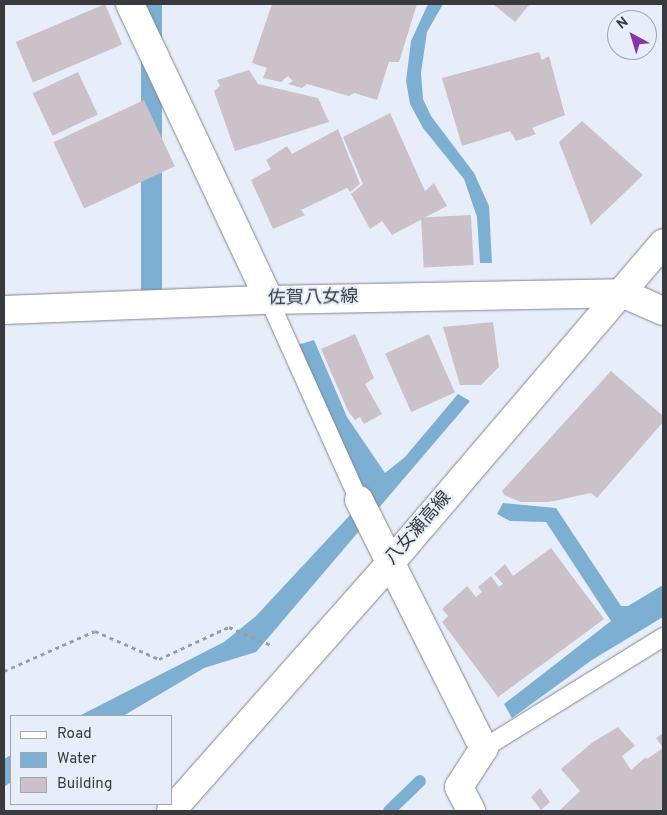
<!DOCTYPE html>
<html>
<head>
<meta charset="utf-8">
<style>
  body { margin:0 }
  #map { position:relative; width:667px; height:815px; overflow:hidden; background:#e8eef9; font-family:Overpass,"Noto Sans JP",sans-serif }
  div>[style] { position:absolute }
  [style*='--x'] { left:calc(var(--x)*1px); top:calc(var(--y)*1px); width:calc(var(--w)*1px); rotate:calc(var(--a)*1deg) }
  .water>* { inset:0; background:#7dafd3; transform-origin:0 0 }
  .stream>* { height:12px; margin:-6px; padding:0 6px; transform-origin:6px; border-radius:6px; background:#7dafd3 }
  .building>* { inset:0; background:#cbc1c8; transform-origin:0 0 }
  .path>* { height:3px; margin-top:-1.5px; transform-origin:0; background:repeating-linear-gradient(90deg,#9a9ea6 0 4px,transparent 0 8px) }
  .roads { filter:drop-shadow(0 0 1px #81868f) drop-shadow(0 0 1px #81868f) }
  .service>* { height:18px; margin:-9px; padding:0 9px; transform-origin:9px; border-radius:9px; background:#fff }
  .minor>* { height:28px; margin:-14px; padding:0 14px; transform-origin:14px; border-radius:14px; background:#fff }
  .tertiary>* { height:28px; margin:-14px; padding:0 14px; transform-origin:14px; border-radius:14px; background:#fff }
  .primary>* { height:28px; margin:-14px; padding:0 14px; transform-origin:14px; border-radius:14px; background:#fff }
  span { translate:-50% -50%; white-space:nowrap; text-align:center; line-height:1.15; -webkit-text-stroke:4px #e8eef9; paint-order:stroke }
  .street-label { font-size:18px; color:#383a3e }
  .frame { position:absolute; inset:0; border:5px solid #383a3e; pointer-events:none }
  .legend { position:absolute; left:10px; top:715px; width:162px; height:90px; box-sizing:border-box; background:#e8eef9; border:1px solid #a2a6ae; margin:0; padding:6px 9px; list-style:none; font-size:15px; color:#383a3e }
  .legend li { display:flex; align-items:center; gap:10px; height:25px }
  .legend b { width:25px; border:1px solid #a2a6ae }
  .north { position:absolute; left:607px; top:10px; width:50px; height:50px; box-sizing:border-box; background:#e8eef9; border:1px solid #a2a6ae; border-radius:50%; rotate:321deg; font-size:14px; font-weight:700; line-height:20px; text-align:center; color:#383a3e }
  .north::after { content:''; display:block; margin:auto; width:18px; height:22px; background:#8835a4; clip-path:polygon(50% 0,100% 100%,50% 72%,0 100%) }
</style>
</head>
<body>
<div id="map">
  <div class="water">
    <i style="left:141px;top:4px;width:21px;height:288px"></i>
    <i style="clip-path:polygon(428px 4px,443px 4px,427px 32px,421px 73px,423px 99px,431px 116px,474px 173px,489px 206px,492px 263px,480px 263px,477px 217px,464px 179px,423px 128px,410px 104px,406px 81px,411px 41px)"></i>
    <i style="clip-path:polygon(314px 340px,347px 417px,385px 473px,405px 457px,458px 394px,470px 401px,256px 652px,204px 668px,123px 716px,79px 716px,224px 642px,256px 616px,364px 500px,294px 346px)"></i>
    <i style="clip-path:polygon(503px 503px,556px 508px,621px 606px,628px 606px,663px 585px,663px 617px,592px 660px,512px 718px,504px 704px,611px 621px,546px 522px,510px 521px,497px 514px)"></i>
    <i style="clip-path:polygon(11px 755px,11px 782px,4px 787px,4px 759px)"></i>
  </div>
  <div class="stream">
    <i style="--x:389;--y:811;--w:43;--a:-44.1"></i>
  </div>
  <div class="building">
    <i style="left:105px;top:4px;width:44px;height:97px;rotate:67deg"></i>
    <i style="clip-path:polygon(272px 4px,417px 4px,399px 62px,389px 62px,377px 100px,354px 93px,349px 96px,307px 84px,302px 88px,288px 84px,293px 81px,288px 76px,281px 82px,263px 78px,267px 68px,252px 63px)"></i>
    <i style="clip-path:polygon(493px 4px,530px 4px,515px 22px)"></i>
    <i style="clip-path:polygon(539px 52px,542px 60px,549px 56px,565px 115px,532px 128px,536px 134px,516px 141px,510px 131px,462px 146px,442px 78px)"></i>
    <i style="clip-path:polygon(249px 70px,258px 84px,318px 98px,329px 122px,235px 151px,214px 91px,220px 86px,217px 80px)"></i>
    <i style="left:78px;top:72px;width:47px;height:50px;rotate:65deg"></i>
    <i style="left:144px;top:100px;width:73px;height:100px;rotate:65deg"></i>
    <i style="clip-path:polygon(390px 113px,425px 191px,434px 183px,447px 206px,392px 235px,382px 221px,370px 229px,351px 194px,363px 184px,343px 137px)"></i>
    <i style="clip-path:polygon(582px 121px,643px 175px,591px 225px,559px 142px)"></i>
    <i style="clip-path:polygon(338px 129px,360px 184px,350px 192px,347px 188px,301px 210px,305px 215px,273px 229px,251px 180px,271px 169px,266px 160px,287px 146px,292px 154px)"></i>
    <i style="left:471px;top:215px;width:50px;height:50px;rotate:87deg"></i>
    <i style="clip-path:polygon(493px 322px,499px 367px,481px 385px,460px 385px,443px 327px)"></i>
    <i style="clip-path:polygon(355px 334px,374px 378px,365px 384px,382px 414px,364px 424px,360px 417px,355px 420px,348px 411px,321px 349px)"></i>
    <i style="left:429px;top:334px;width:64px;height:48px;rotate:66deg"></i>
    <i style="clip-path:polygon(611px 371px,663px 416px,663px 422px,597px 498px,591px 493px,549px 502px,521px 502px,504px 495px,502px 491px)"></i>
    <i style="clip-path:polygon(551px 548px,604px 619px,498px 697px,442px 622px,448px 616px,442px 609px,467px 586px,476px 597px,482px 592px,478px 587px,491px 576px,499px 587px,503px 584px,494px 574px,505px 564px,513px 576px)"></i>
    <i style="clip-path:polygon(618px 727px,635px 746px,622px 756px,631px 770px,646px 757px,647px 759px,663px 748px,656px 738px,663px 733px,663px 811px,559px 811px,580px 791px,561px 769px,593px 742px)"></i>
    <i style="clip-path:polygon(540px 788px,550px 802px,541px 810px,531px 797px)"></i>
  </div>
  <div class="path">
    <i style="--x:4;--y:671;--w:99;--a:-23.7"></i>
    <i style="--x:95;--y:631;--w:70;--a:23.6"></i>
    <i style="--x:159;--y:659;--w:77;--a:-24.6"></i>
    <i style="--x:229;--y:627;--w:46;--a:23.2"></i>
  </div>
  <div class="roads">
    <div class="service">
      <i style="--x:269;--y:300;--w:219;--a:65.8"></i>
      <i style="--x:484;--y:748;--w:211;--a:-31.8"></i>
    </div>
    <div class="minor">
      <i style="--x:130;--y:4;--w:327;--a:64.8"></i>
      <i style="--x:359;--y:500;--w:278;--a:63.3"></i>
      <i style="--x:484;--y:748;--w:46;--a:122.7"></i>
      <i style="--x:459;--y:787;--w:27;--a:63"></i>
    </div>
    <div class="tertiary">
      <i style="--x:622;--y:293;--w:45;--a:23.7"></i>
    </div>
    <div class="primary">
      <i style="--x:4;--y:310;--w:265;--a:-2.2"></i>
      <i style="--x:269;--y:300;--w:353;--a:-1.1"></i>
      <i style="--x:171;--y:811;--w:332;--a:-48.5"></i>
      <i style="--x:391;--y:562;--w:419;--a:-49.5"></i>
    </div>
  </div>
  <div class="street-label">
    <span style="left:313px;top:299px;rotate:-1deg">佐賀八女線</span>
    <span style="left:419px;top:529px;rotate:-49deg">八女瀬高線</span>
  </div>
  <div class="frame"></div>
  <ul class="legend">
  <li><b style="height:6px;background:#fff"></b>Road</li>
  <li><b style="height:14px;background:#7dafd3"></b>Water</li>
  <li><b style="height:14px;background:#cbc1c8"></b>Building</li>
  </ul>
  <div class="north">N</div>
</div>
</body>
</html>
